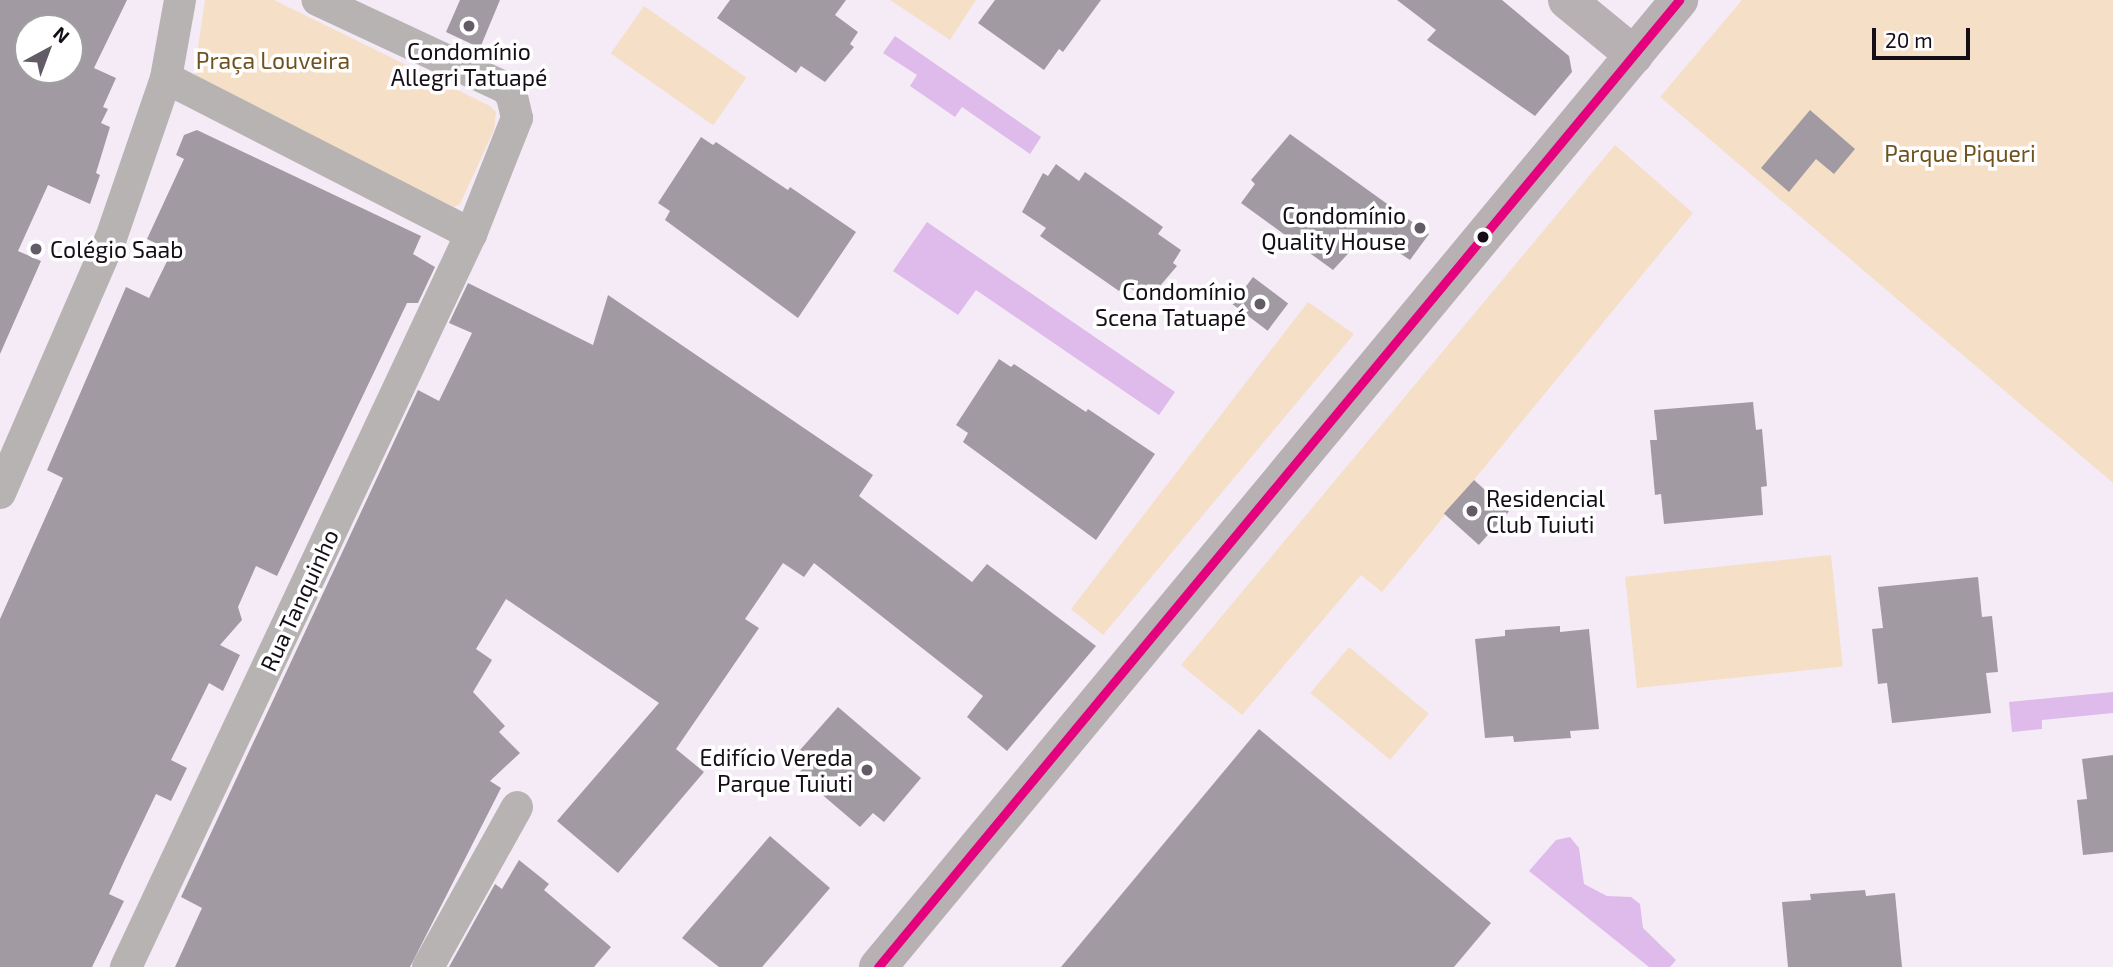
<!DOCTYPE html>
<html>
<head>
<meta charset="utf-8">
<style>
  body { margin:0 }
  #map { position:relative; width:2113px; height:967px; overflow:hidden; background:#f4ebf7; font-family:"Exo 2",sans-serif }
  div>[style] { position:absolute }
  [style*='--x'] { left:calc(var(--x)*1px); top:calc(var(--y)*1px); width:calc(var(--w)*1px); rotate:calc(var(--a)*1deg) }
  .green>* { inset:0; background:#f5dfc7; transform-origin:0 0 }
  .water>* { inset:0; background:#debbea }
  .building>* { inset:0; background:#a19aa3; transform-origin:0 0 }
  .street>* { height:32px; margin:-16px; padding:0 16px; transform-origin:16px; border-radius:16px; background:#b8b3b3 }
  .secondary>* { height:38px; margin:-19px; padding:0 19px; transform-origin:19px; border-radius:19px; background:#b7b1b3 }
  .bus-1>* { height:9px; margin:-4.5px; padding:0 4.5px; transform-origin:4.5px; border-radius:4.5px; background:#e5007d }
  .dots>* { width:19px; height:19px; translate:-50% -50%; box-sizing:border-box; border:4px solid #fff; border-radius:50% }
  span { translate:-50% -50%; white-space:nowrap; text-align:center; line-height:1.15; -webkit-text-stroke:7px #fff; paint-order:stroke }
  .poi-label { font-size:23px; color:#150e17 }
  .right { translate:-100% -50%; text-align:right }
  .left { translate:0 -50%; text-align:left }
  .park-label { font-size:23px; color:#6f521e }
  .street-label { font-size:23px; color:#150e17 }
  .north { position:absolute; left:14px; top:14px; width:70px; height:70px; box-sizing:border-box; background:#fff; border:2px solid #a19fa2; border-radius:50%; rotate:41deg; font-size:19px; font-weight:700; line-height:28px; text-align:center; color:#150e17 }
  .north::after { content:''; display:block; margin:auto; width:24px; height:32px; background:#635b65; clip-path:polygon(50% 0,100% 100%,50% 72%,0 100%) }
  .scale { position:absolute; left:1872px; top:28px; width:98px; height:32px; box-sizing:border-box; border:4px solid #150e17; border-top:0; padding-left:9px; font-size:21px; line-height:24px; white-space:nowrap; color:#150e17; -webkit-text-stroke:5px #fff; paint-order:stroke }
</style>
</head>
<body>
<div id="map">
  <div class="green">
    <i style="clip-path:polygon(205px 0,274px 0,490px 106px,496px 112px,494px 130px,460px 204px,454px 207px,211px 90px,194px 74px)"></i>
    <i style="clip-path:polygon(890px 0,976px 0,950px 40px)"></i>
    <i style="clip-path:polygon(1742px 0,2113px 0,2113px 483px,1660px 97px)"></i>
    <i style="left:644px;top:6px;width:125px;height:58px;rotate:35deg"></i>
    <i style="clip-path:polygon(1615px 145px,1693px 213px,1382px 592px,1361px 575px,1242px 715px,1181px 665px)"></i>
    <i style="clip-path:polygon(1308px 302px,1354px 334px,1103px 635px,1071px 609px)"></i>
    <i style="left:1831px;top:555px;width:112px;height:207px;rotate:84deg"></i>
    <i style="left:1349px;top:647px;width:104px;height:60px;rotate:40deg"></i>
  </div>
  <div class="water">
    <i style="clip-path:polygon(895px 36px,1041px 137px,1030px 154px,962px 107px,955px 117px,910px 86px,917px 75px,883px 53px)"></i>
    <i style="clip-path:polygon(927px 222px,1175px 392px,1159px 415px,976px 290px,958px 315px,893px 271px)"></i>
    <i style="clip-path:polygon(2113px 692px,2113px 713px,2042px 720px,2042px 729px,2012px 732px,2009px 702px)"></i>
    <i style="clip-path:polygon(1570px 837px,1579px 848px,1584px 884px,1607px 896px,1631px 897px,1640px 904px,1643px 928px,1676px 960px,1670px 967px,1649px 967px,1529px 871px,1556px 840px)"></i>
  </div>
  <div class="building">
    <i style="clip-path:polygon(evenodd,0 0,127px 0,94px 68px,116px 78px,103px 107px,108px 109px,101px 123px,110px 127px,96px 173px,100px 175px,90px 204px,48px 185px,18px 251px,41px 261px,0 354px,0 0,28px 28px,70px 28px,70px 70px,28px 70px,28px 28px)"></i>
    <i style="clip-path:polygon(460px 0,500px 0,480px 48px,446px 32px)"></i>
    <i style="clip-path:polygon(730px 0,846px 0,835px 15px,858px 32px,850px 44px,854px 47px,825px 82px,801px 66px,796px 73px,717px 18px)"></i>
    <i style="clip-path:polygon(995px 0,1101px 0,1063px 52px,1059px 49px,1044px 70px,978px 23px)"></i>
    <i style="clip-path:polygon(1397px 0,1502px 0,1569px 56px,1572px 72px,1535px 116px,1427px 40px,1436px 30px)"></i>
    <i style="clip-path:polygon(1810px 110px,1855px 149px,1834px 174px,1816px 159px,1789px 192px,1761px 168px)"></i>
    <i style="clip-path:polygon(197px 130px,421px 236px,413px 254px,435px 267px,418px 303px,407px 303px,277px 576px,256px 566px,238px 607px,242px 620px,220px 645px,240px 655px,223px 691px,209px 683px,171px 760px,187px 768px,171px 801px,156px 794px,125px 859px,109px 894px,124px 901px,92px 967px,0 967px,0 619px,63px 478px,47px 470px,126px 287px,149px 298px,172px 251px,147px 239px,184px 159px,176px 155px,184px 135px)"></i>
    <i style="clip-path:polygon(1290px 134px,1429px 234px,1410px 260px,1368px 232px,1333px 270px,1241px 203px,1255px 184px,1251px 180px)"></i>
    <i style="clip-path:polygon(701px 137px,713px 145px,716px 142px,788px 190px,790px 187px,856px 232px,798px 318px,665px 220px,670px 211px,658px 203px)"></i>
    <i style="clip-path:polygon(1056px 164px,1079px 181px,1085px 172px,1163px 227px,1158px 234px,1181px 250px,1173px 263px,1177px 266px,1148px 300px,1124px 284px,1119px 291px,1040px 236px,1046px 228px,1022px 212px,1043px 173px,1048px 176px)"></i>
    <i style="left:1253px;top:277px;width:44px;height:34px;rotate:37deg"></i>
    <i style="clip-path:polygon(468px 283px,593px 345px,608px 295px,873px 475px,859px 496px,972px 582px,987px 564px,1096px 646px,1007px 751px,967px 717px,983px 696px,814px 563px,804px 577px,783px 563px,745px 619px,759px 628px,676px 749px,704px 772px,618px 873px,557px 821px,659px 703px,506px 599px,476px 649px,492px 660px,473px 692px,505px 726px,499px 732px,520px 753px,490px 781px,501px 788px,410px 967px,175px 967px,202px 908px,181px 897px,412px 403px,418px 390px,439px 401px,472px 333px,449px 323px)"></i>
    <i style="clip-path:polygon(999px 359px,1011px 367px,1014px 364px,1086px 412px,1088px 409px,1155px 454px,1096px 540px,963px 442px,968px 433px,956px 425px)"></i>
    <i style="clip-path:polygon(1753px 402px,1756px 430px,1762px 429px,1767px 486px,1761px 487px,1763px 515px,1664px 524px,1661px 494px,1655px 495px,1650px 440px,1657px 440px,1654px 410px)"></i>
    <i style="left:1474px;top:480px;width:47px;height:45px;rotate:42deg"></i>
    <i style="clip-path:polygon(1978px 577px,1982px 617px,1992px 616px,1998px 672px,1986px 673px,1991px 713px,1892px 723px,1887px 683px,1878px 684px,1872px 629px,1883px 628px,1878px 587px)"></i>
    <i style="clip-path:polygon(1560px 626px,1560px 632px,1589px 629px,1599px 729px,1570px 731px,1571px 738px,1514px 742px,1513px 736px,1485px 738px,1475px 639px,1505px 636px,1505px 630px)"></i>
    <i style="clip-path:polygon(838px 707px,921px 778px,884px 822px,873px 813px,860px 827px,798px 774px,811px 759px,800px 750px)"></i>
    <i style="clip-path:polygon(1259px 729px,1491px 923px,1454px 967px,1061px 967px)"></i>
    <i style="clip-path:polygon(2113px 755px,2113px 852px,2083px 855px,2077px 800px,2087px 799px,2082px 759px)"></i>
    <i style="clip-path:polygon(770px 836px,830px 888px,762px 967px,719px 967px,682px 938px)"></i>
    <i style="clip-path:polygon(519px 860px,549px 884px,544px 890px,611px 947px,594px 967px,449px 967px,495px 884px,502px 889px)"></i>
    <i style="clip-path:polygon(1865px 890px,1866px 896px,1895px 893px,1902px 967px,1788px 967px,1782px 902px,1811px 900px,1810px 894px)"></i>
  </div>
  <div class="street">
    <i style="--x:166;--y:78;--w:343;--a:27.1"></i>
    <i style="--x:471;--y:234;--w:125;--a:-68.4"></i>
    <i style="--x:517;--y:118;--w:23;--a:-103"></i>
    <i style="--x:512;--y:96;--w:10;--a:-127"></i>
    <i style="--x:506;--y:88;--w:208;--a:-155"></i>
    <i style="--x:0;--y:493;--w:278;--a:-66.5"></i>
    <i style="--x:111;--y:238;--w:169;--a:-71"></i>
    <i style="--x:166;--y:78;--w:79;--a:-79.8"></i>
    <i style="--x:126;--y:967;--w:810;--a:-64.8"></i>
    <i style="--x:428;--y:967;--w:183;--a:-60.9"></i>
  </div>
  <div class="secondary">
    <i style="--x:1567;--y:0;--w:87;--a:39.4"></i>
    <i style="--x:878;--y:967;--w:1256;--a:-50.36"></i>
  </div>
  <div class="bus-1">
    <i style="--x:878;--y:967;--w:1256;--a:-50.36"></i>
  </div>
  <div class="dots">
    <i style="left:469px;top:26px;background:#635b65"></i>
    <i style="left:1420px;top:228px;background:#635b65"></i>
    <i style="left:1483px;top:237px;background:#150e17"></i>
    <i style="left:36px;top:249px;background:#635b65"></i>
    <i style="left:1260px;top:304px;background:#635b65"></i>
    <i style="left:1472px;top:511px;background:#635b65"></i>
    <i style="left:867px;top:770px;background:#635b65"></i>
  </div>
  <div class="poi-label">
    <span style="left:469px;top:64px">Condomínio<br>Allegri Tatuapé</span>
    <span class="right" style="left:1406px;top:228px">Condomínio<br>Quality House</span>
    <span class="left" style="left:50px;top:249px">Colégio Saab</span>
    <span class="right" style="left:1246px;top:304px">Condomínio<br>Scena Tatuapé</span>
    <span class="left" style="left:1486px;top:511px">Residencial<br>Club Tuiuti</span>
    <span class="right" style="left:853px;top:770px">Edifício Vereda<br>Parque Tuiuti</span>
  </div>
  <div class="park-label">
    <span style="left:273px;top:60px">Praça Louveira</span>
    <span style="left:1960px;top:153px">Parque Piqueri</span>
  </div>
  <div class="street-label">
    <span style="left:299px;top:600px;rotate:-65deg">Rua Tanquinho</span>
  </div>
  <div class="north">N</div>
  <div class="scale">20 m</div>
</div>
</body>
</html>
